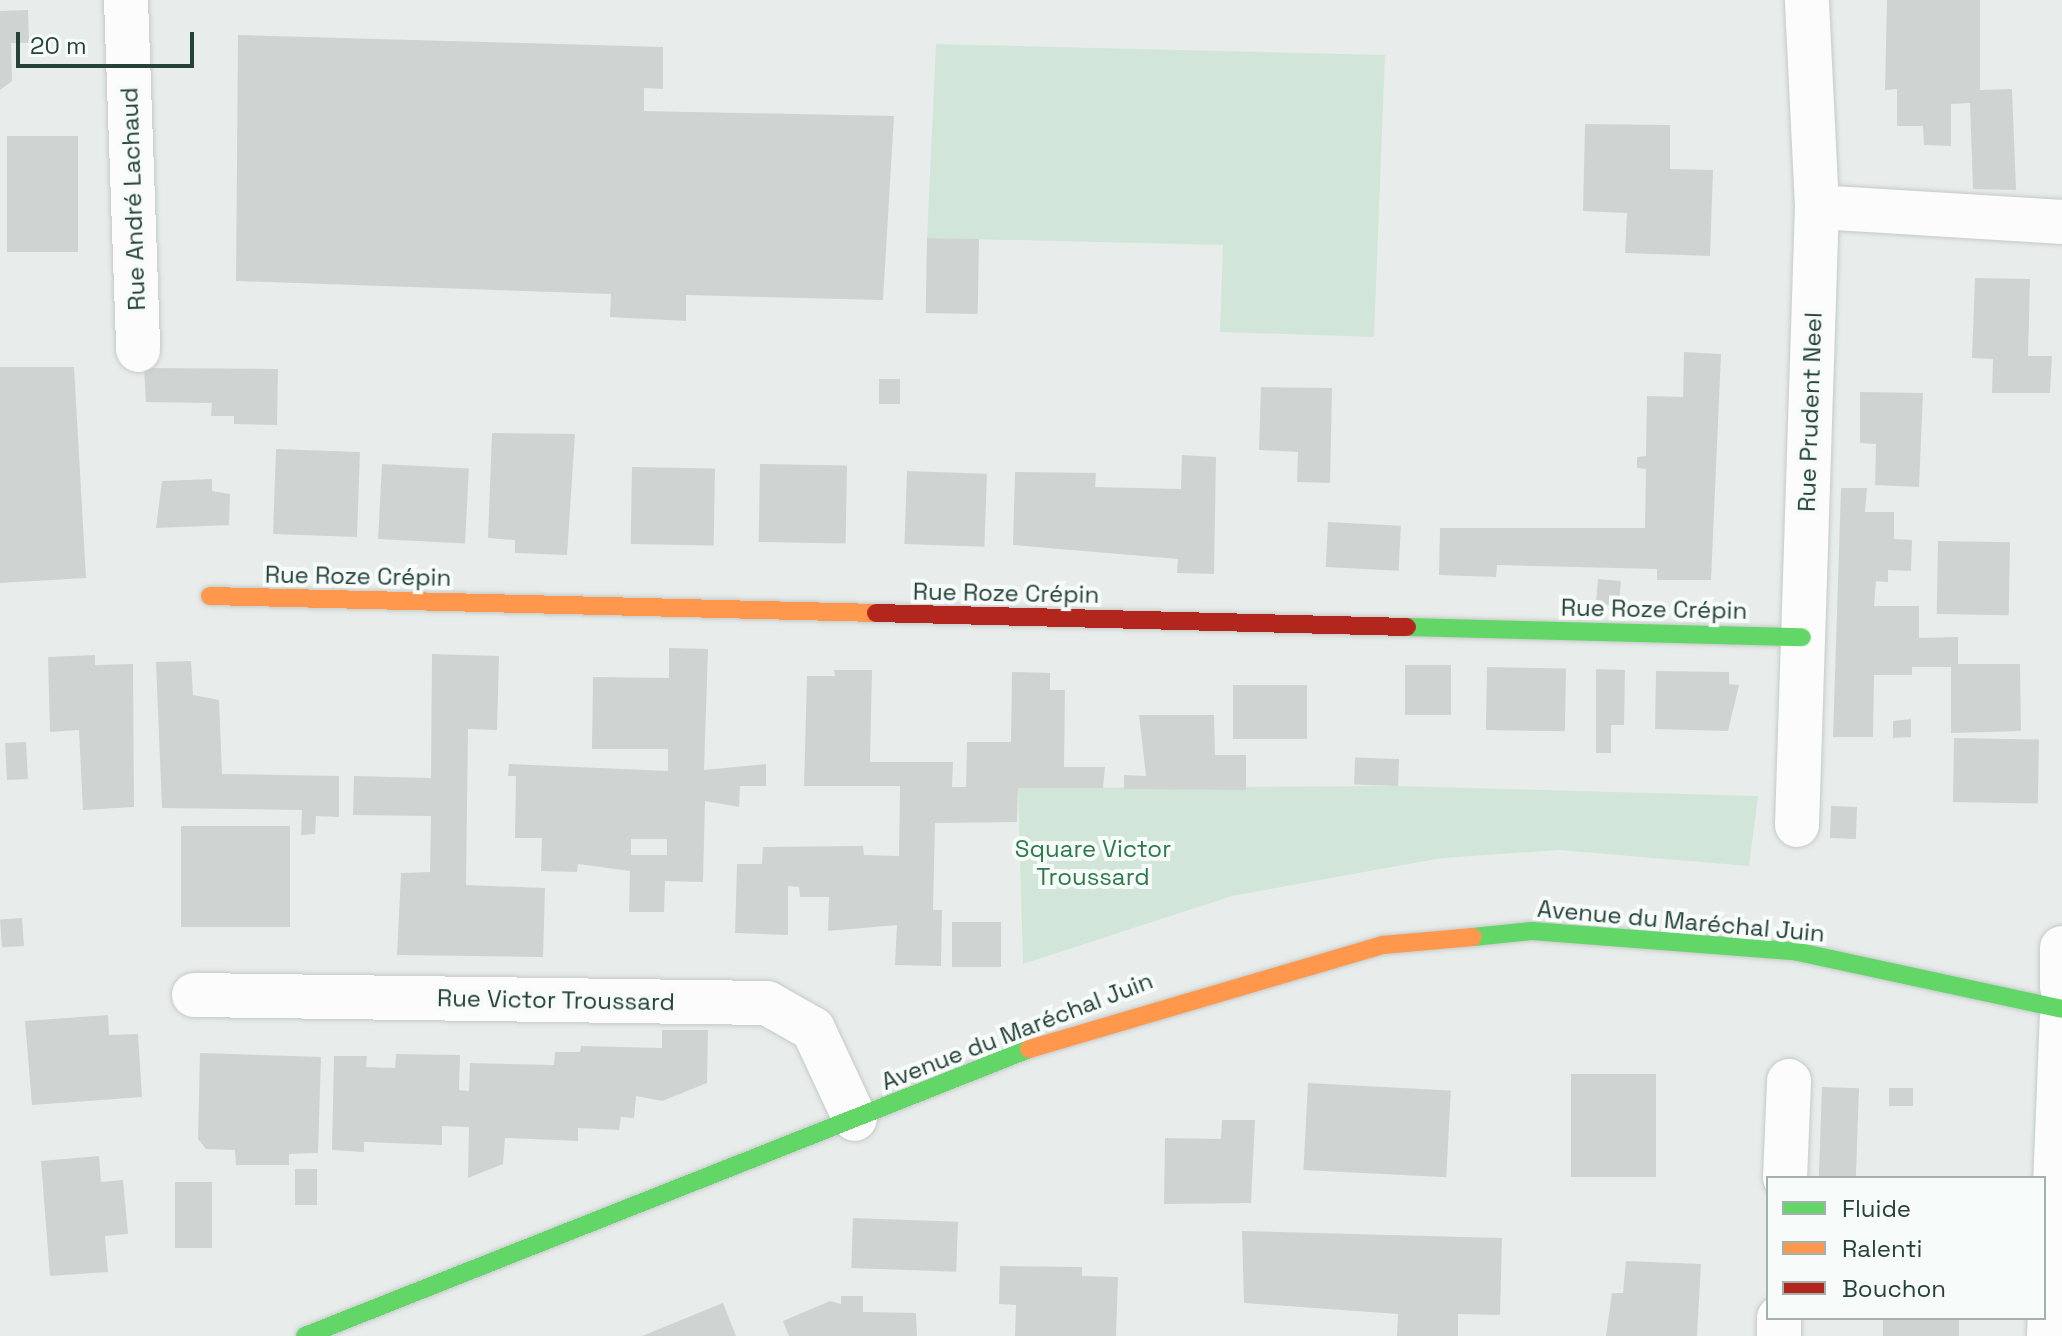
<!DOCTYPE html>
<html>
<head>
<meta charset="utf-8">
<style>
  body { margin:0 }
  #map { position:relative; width:2062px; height:1336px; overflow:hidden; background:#e8edeb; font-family:"Space Grotesk",sans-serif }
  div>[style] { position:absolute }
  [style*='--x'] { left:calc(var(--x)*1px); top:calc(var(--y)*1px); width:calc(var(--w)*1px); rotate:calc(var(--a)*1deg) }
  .green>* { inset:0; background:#d1e6d8 }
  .building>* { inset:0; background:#cfd4d2; transform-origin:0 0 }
  .roads { filter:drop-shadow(0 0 2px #c5cac8) drop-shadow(0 0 2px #c5cac8) }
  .street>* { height:44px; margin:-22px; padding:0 22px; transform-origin:22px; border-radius:22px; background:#fcfcfc }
  .fast>* { height:18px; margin:-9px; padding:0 9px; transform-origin:9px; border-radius:9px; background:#63d668 }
  .slow>* { height:18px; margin:-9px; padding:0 9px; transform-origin:9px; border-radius:9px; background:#ff974d }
  .jam>* { height:18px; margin:-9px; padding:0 9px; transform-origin:9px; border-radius:9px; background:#b3261e }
  span { translate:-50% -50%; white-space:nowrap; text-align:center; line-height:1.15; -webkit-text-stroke:8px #f7fbf9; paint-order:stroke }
  .street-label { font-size:24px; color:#24423a }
  .park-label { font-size:24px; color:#2d7a4b }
  .legend { position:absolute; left:1766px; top:1176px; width:280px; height:144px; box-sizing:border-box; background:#f7fbf9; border:2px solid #a3b1ad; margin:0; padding:10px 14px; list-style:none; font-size:24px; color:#24423a }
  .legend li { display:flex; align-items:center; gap:16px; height:40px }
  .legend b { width:40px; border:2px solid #a3b1ad }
  .scale { position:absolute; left:16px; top:32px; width:178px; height:36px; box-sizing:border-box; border:4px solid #24423a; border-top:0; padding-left:10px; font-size:24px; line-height:28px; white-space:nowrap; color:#24423a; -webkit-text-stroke:6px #f7fbf9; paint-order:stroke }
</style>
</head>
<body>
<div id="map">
  <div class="green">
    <i style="clip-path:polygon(936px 44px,1385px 55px,1374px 337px,1220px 332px,1223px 245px,927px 238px)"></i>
    <i style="clip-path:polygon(1398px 786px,1758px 796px,1749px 866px,1559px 850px,1442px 858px,1232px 896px,1023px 964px,1018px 788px)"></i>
  </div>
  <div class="building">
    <i style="clip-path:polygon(1887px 0,1980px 0,1980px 90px,2012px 89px,2016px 190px,1973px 189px,1970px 103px,1951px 104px,1951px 146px,1924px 145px,1923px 126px,1897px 126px,1897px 89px,1885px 90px)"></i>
    <i style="clip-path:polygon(28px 10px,29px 43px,11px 43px,12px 81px,0 90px,0 11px)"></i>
    <i style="clip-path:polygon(238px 35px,663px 47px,663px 89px,644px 88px,644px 111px,894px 116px,883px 300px,686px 295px,686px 321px,610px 317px,611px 294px,236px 281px)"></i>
    <i style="clip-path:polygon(1585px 124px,1670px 125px,1670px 169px,1713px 170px,1710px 256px,1625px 253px,1627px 213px,1583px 211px)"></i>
    <i style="left:78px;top:136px;width:116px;height:71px;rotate:90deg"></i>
    <i style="left:927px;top:238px;width:52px;height:75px;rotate:1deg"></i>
    <i style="clip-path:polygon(1975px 278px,2030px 279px,2028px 356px,2052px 356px,2050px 393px,1992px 393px,1993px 359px,1972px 358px)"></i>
    <i style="clip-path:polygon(1684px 352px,1721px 354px,1711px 580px,1657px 580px,1657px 569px,1497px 565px,1496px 577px,1439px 575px,1440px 528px,1645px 528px,1646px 469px,1637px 468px,1637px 457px,1646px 456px,1647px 396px,1683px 397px)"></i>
    <i style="clip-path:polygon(0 367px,74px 367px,86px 578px,0 583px)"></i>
    <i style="clip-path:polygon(144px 368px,278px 369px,277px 425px,234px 424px,234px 416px,211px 416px,212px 403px,146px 402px)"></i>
    <i style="left:879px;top:379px;width:21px;height:25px"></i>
    <i style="clip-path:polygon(1261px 387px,1332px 388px,1330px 483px,1297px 482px,1298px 452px,1259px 450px)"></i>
    <i style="clip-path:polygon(1860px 392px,1923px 393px,1919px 487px,1875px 485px,1876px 444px,1860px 443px)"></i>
    <i style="clip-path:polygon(492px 433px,575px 434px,567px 555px,515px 553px,515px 540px,488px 538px)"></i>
    <i style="left:276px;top:449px;width:84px;height:85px;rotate:2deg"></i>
    <i style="clip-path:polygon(1182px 455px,1216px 457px,1214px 574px,1177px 573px,1178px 559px,1013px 545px,1015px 472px,1096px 473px,1095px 487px,1181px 489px)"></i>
    <i style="left:382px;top:464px;width:87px;height:75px;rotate:3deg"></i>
    <i style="left:760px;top:464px;width:87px;height:78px;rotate:1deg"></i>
    <i style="left:632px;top:467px;width:83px;height:77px;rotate:1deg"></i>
    <i style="left:907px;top:471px;width:80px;height:73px;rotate:2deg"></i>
    <i style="clip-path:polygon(212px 479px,212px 491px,230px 494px,229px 525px,156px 528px,162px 481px)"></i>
    <i style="clip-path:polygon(1841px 488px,1867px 488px,1865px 512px,1894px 512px,1894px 539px,1912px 540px,1911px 571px,1888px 570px,1888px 582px,1876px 581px,1874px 606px,1919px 606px,1919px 638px,1958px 637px,1958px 664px,2020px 664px,2021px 731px,1951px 733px,1951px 667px,1912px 667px,1912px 675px,1874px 675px,1873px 737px,1833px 737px)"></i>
    <i style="left:1328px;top:522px;width:73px;height:45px;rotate:3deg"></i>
    <i style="left:1938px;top:541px;width:72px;height:73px;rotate:1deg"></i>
    <i style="left:1598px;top:579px;width:23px;height:25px;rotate:5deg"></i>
    <i style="clip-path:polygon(evenodd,669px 648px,708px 649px,704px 770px,766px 764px,766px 786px,740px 786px,739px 807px,705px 801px,703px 882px,665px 881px,664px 912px,629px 912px,630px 871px,578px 864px,577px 872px,541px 871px,542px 838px,515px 838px,516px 776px,508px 776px,509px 764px,668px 771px,668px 749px,592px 749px,593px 677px,669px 678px,669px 648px,631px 839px,667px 839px,667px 855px,631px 855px,631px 839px)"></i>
    <i style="clip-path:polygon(432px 654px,499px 656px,497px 730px,468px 729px,466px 885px,545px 888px,543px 957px,397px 955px,401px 873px,430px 872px,431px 816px,353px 815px,354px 776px,431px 778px)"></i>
    <i style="clip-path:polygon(95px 655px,95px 665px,133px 664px,134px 807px,83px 810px,79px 730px,50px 732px,48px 657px)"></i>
    <i style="clip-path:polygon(191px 661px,193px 695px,219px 700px,222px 774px,339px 776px,339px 817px,316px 816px,315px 834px,301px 835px,302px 810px,162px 808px,156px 662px)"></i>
    <i style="left:1405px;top:665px;width:46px;height:50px"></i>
    <i style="left:1487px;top:667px;width:79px;height:63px;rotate:1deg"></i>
    <i style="clip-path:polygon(1596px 669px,1625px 670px,1624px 725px,1611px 725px,1611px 753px,1596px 753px)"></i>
    <i style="clip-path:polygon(834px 670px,872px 670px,870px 762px,953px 762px,952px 787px,966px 787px,967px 742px,1011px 742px,1012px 672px,1050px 673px,1050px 690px,1065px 690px,1064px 767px,1105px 767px,1103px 788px,1018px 788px,1017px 822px,935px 823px,933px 910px,942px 910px,941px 966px,895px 965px,897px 925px,828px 931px,829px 897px,800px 897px,799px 887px,788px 886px,788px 935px,735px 933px,737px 864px,762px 864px,763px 847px,863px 846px,864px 855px,899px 856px,900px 786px,804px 786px,807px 676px,835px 676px)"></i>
    <i style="clip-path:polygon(1656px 671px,1729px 672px,1729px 684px,1739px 685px,1728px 731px,1655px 729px)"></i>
    <i style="left:1233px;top:685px;width:74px;height:54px"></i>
    <i style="clip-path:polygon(1139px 715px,1214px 715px,1215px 755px,1246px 755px,1246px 790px,1124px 789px,1124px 775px,1146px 776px)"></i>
    <i style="clip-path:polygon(1911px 719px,1911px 737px,1893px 738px,1893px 721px)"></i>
    <i style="left:1954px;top:738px;width:85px;height:64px;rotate:1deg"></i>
    <i style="left:26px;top:742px;width:37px;height:21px;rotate:87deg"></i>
    <i style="left:1399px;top:759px;width:27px;height:44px;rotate:92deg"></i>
    <i style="left:1831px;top:806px;width:26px;height:32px;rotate:2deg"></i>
    <i style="left:181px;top:826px;width:109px;height:101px"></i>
    <i style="left:22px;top:918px;width:28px;height:22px;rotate:86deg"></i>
    <i style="left:952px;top:922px;width:49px;height:45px"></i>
    <i style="clip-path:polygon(108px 1015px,109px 1035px,138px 1034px,142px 1097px,32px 1105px,25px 1021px)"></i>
    <i style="clip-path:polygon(662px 1030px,708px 1030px,707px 1083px,662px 1101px,636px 1096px,634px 1118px,621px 1117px,619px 1130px,578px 1128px,578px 1141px,505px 1138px,503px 1164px,468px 1178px,469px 1127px,442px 1126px,442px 1145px,364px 1142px,364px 1152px,332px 1150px,334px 1056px,367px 1056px,366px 1067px,395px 1068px,396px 1054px,460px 1055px,459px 1090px,469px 1091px,470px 1063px,554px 1065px,555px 1052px,580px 1052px,581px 1046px,662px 1048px)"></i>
    <i style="clip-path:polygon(200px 1053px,321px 1057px,318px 1153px,289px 1154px,289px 1165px,236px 1165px,235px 1150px,206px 1149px,198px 1139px)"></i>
    <i style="left:1571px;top:1074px;width:85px;height:103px"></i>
    <i style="left:1308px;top:1083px;width:143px;height:87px;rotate:3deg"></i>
    <i style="left:1822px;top:1087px;width:37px;height:91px;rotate:2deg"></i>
    <i style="left:1889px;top:1088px;width:24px;height:18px"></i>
    <i style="clip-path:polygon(1222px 1120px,1255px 1120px,1251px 1203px,1164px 1204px,1165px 1138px,1221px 1139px)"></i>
    <i style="clip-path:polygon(99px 1156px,101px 1182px,123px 1180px,128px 1234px,105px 1236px,108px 1272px,50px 1276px,41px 1161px)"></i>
    <i style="left:295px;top:1169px;width:22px;height:36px"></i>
    <i style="left:175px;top:1182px;width:37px;height:66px"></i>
    <i style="left:853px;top:1218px;width:105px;height:50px;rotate:2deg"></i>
    <i style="clip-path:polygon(1242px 1231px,1502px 1238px,1500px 1315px,1458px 1314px,1458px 1336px,1397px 1336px,1398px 1314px,1244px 1303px)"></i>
    <i style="clip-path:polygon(1626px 1261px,1701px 1264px,1697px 1336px,1606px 1336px,1612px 1293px,1623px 1293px)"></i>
    <i style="clip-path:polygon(1000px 1266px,1082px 1267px,1082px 1276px,1118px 1277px,1116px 1336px,1015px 1336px,1016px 1305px,999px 1304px)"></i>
    <i style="clip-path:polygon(841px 1296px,863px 1296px,863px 1312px,916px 1313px,917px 1336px,789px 1336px,783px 1321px,830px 1301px,841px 1304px)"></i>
    <i style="clip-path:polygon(723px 1303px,736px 1336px,642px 1336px)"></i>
    <i style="left:1883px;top:1318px;width:76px;height:18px"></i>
  </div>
  <div class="roads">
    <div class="street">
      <i style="--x:126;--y:0;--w:350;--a:88"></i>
      <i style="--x:1817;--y:207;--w:245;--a:3.5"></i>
      <i style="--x:1797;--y:825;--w:618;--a:-88.15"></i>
      <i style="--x:1817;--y:207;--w:207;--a:-92.8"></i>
      <i style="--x:2062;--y:948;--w:39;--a:90"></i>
      <i style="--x:194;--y:995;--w:573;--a:0.8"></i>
      <i style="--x:767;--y:1003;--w:53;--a:29.5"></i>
      <i style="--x:813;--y:1029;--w:99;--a:65"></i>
      <i style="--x:1785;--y:1178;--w:97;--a:-87.6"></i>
      <i style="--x:1779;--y:1336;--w:18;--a:-90"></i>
      <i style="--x:2049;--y:1336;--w:317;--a:-87.7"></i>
    </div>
    <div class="fast">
      <i style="--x:1407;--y:627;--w:395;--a:1.5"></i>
      <i style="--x:1473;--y:937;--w:59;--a:-5.8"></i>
      <i style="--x:1532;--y:931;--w:263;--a:4.4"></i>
      <i style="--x:1794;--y:951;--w:274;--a:12.2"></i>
      <i style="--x:305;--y:1336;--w:779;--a:-21.62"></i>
    </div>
    <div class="slow">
      <i style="--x:210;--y:596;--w:666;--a:1.46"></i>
      <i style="--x:1029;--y:1049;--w:369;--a:-16.4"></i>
      <i style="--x:1383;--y:945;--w:90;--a:-5.1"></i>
    </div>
    <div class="jam">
      <i style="--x:876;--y:613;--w:531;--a:1.51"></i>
    </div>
  </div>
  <div class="street-label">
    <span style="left:133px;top:199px;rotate:-92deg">Rue André Lachaud</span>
    <span style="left:1810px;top:412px;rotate:-88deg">Rue Prudent Neel</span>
    <span style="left:358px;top:576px;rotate:1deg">Rue Roze Crépin</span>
    <span style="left:1006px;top:593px;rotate:1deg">Rue Roze Crépin</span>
    <span style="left:1654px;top:609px;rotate:1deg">Rue Roze Crépin</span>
    <span style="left:1681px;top:921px;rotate:5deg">Avenue du Maréchal Juin</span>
    <span style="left:556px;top:1000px;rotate:1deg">Rue Victor Troussard</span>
    <span style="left:1017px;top:1031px;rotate:-21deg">Avenue du Maréchal Juin</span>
  </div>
  <div class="park-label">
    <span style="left:1093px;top:863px">Square Victor<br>Troussard</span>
  </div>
  <ul class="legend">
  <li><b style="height:10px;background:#63d668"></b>Fluide</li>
  <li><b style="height:10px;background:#ff974d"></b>Ralenti</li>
  <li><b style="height:10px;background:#b3261e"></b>Bouchon</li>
  </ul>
  <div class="scale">20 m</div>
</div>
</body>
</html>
